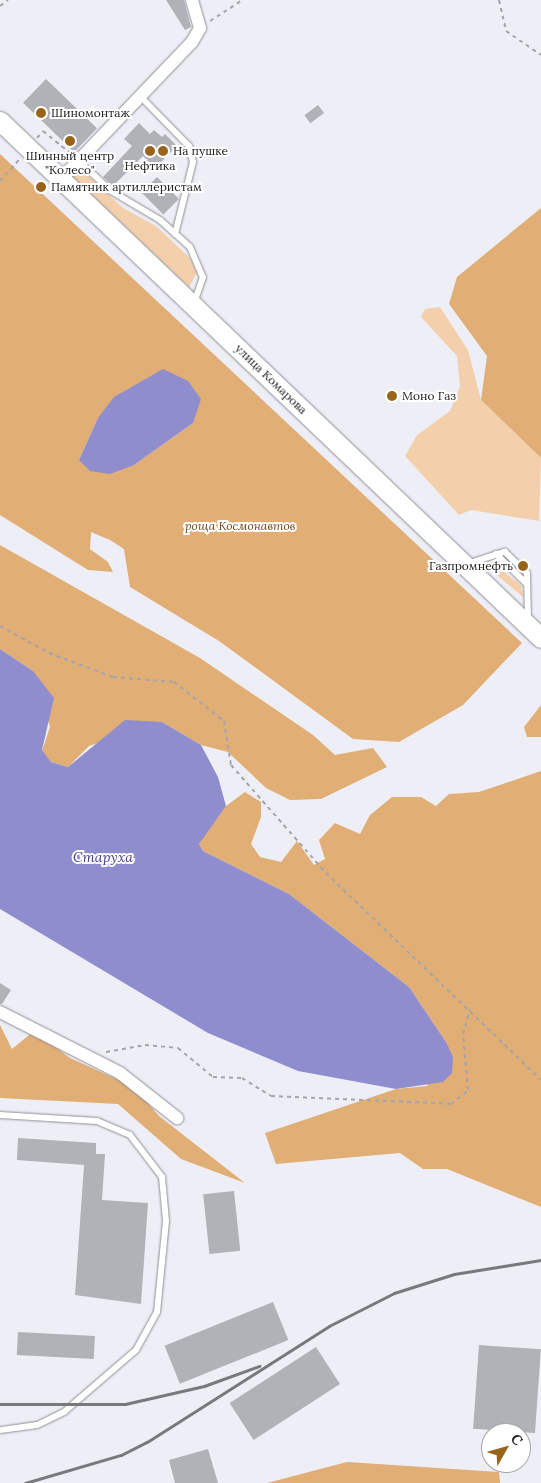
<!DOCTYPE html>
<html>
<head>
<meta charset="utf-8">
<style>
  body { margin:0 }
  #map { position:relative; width:541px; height:1483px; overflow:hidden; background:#eeeff6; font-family:Lora,serif }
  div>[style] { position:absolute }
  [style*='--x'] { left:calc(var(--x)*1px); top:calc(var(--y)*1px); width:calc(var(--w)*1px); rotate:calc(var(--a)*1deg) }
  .green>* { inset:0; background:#f3d0ab }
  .forest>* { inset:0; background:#e1ae75 }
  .water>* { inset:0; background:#908dce }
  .building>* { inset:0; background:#b1b1b8; transform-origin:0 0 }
  .path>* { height:2px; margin-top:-1px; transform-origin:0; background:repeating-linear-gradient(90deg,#a4a4a9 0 4px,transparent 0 8px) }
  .roads { filter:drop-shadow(0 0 1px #8f8f95) drop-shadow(0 0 1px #8f8f95) }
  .service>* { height:6px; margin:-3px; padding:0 3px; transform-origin:3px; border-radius:3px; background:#fff }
  .minor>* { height:12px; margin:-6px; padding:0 6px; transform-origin:6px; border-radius:6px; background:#fff }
  .primary>* { height:19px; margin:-9.5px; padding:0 9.5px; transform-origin:9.5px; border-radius:9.5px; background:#fff }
  .rail>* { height:3px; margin:-1.5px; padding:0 1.5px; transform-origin:1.5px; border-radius:1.5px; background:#78797d }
  .dots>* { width:14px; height:14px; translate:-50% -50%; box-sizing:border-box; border:2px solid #fff; border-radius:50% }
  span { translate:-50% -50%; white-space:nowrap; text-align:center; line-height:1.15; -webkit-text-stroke:4px #fff; paint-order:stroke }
  .poi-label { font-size:12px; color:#212123 }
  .left { translate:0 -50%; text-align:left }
  .right { translate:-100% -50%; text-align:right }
  .street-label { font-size:12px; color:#212123 }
  .park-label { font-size:12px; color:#6f4b20; font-style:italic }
  .water-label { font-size:14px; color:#483d8c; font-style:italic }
  .north { position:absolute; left:481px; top:1423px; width:50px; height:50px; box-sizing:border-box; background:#fff; border:1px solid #a6a6a7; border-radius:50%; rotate:52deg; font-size:14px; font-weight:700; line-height:20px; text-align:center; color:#212123 }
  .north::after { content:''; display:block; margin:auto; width:18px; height:22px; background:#98631b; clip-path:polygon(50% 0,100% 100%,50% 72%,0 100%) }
</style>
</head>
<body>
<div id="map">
  <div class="green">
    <i style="clip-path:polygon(75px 170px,85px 173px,123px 208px,156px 226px,190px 258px,197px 273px,189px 287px,70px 174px)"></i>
    <i style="clip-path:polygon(440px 307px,468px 350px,481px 400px,541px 458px,539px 521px,471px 510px,459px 515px,405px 456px,417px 435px,450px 411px,460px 387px,457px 356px,421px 317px,425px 309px)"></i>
    <i style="clip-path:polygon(491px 562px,521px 585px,523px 597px,486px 566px)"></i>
  </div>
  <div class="forest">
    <i style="clip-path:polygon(evenodd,0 154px,522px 643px,463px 705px,399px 742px,353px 739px,219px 641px,130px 587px,124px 549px,110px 540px,91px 532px,90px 549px,108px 562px,113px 572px,88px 570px,0 515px,0 154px,98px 418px,193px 423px,134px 465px,79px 460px,98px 418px)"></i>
    <i style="clip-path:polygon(541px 208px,541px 458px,481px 400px,487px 356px,449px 304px,457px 277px)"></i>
    <i style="clip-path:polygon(0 545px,200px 658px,313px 735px,335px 755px,373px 748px,387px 767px,321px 799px,290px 800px,266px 788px,228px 752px,201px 745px,162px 722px,89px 746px,68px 767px,51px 762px,42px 751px,50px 727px,33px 671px,0 649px)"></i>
    <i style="clip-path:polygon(541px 705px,541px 737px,527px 737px,524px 727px)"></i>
    <i style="clip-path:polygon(541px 771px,541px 1207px,447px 1169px,423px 1169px,400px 1153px,276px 1164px,265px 1133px,396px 1089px,427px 1086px,446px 1042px,409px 987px,289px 894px,203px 851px,199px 844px,204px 833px,226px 806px,245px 792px,261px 802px,261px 817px,251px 844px,260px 857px,281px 862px,297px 841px,314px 865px,325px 859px,319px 840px,335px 823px,360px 834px,370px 815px,392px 797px,421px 797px,436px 806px,449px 794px,479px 792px)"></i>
    <i style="clip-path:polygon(0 1025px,12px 1049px,34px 1031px,70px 1058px,134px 1087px,159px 1116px,245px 1183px,181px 1159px,118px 1104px,0 1098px)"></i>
    <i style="clip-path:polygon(347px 1462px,499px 1472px,500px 1483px,267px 1483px)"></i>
  </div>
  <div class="water">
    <i style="clip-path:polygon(163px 369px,188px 381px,201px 399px,193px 423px,134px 465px,110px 474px,90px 471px,79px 460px,98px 418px,114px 397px)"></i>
    <i style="clip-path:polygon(0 649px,33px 671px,54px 698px,42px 750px,51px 762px,68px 767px,125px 720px,162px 722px,201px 745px,218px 777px,226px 806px,199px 844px,203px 851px,289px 894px,409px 987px,446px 1042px,453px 1057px,452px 1073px,443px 1082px,396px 1089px,298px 1071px,208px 1033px,0 909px)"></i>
  </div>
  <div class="building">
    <i style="clip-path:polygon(166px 0,184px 0,191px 27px,185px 30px)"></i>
    <i style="left:46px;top:79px;width:71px;height:33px;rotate:44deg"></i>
    <i style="left:318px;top:105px;width:10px;height:17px;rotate:53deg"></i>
    <i style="clip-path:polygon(139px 123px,150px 134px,154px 130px,162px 137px,165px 134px,177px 146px,155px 168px,143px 156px,113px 186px,103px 177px,132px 146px,124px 139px)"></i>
    <i style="left:157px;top:177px;width:31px;height:22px;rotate:45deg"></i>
    <i style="clip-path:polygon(0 983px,11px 990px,2px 1004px,0 1004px)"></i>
    <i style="clip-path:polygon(18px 1138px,96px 1143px,96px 1154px,105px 1154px,102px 1200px,148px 1203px,141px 1304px,75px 1295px,84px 1165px,17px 1160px)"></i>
    <i style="left:234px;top:1191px;width:60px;height:31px;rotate:84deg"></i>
    <i style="left:273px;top:1302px;width:41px;height:117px;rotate:68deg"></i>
    <i style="left:18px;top:1332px;width:77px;height:23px;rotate:3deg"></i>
    <i style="left:479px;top:1345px;width:62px;height:84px;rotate:4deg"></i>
    <i style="left:316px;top:1347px;width:44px;height:103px;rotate:57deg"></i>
    <i style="clip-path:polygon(208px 1449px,218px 1483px,175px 1483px,169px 1460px)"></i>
  </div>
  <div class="path">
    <i style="--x:499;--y:0;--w:32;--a:77"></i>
    <i style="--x:506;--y:31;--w:42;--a:34.4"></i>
    <i style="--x:0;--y:6;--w:10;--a:-37"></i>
    <i style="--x:210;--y:21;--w:38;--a:-33"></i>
    <i style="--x:37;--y:138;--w:9;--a:-49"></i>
    <i style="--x:43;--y:131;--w:36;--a:39"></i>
    <i style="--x:0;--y:181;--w:30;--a:-48"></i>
    <i style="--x:0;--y:626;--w:56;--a:28.9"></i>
    <i style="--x:49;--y:653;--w:68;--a:20.6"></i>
    <i style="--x:113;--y:677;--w:61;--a:4.7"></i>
    <i style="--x:174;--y:682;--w:63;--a:38"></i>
    <i style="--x:224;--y:721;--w:45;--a:81"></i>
    <i style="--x:231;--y:765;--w:144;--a:48.7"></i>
    <i style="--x:326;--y:873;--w:298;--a:43.9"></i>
    <i style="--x:106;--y:1052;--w:40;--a:-10"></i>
    <i style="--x:145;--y:1045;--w:33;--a:5"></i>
    <i style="--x:178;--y:1048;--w:45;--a:39.6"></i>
    <i style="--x:213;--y:1077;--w:29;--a:2"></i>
    <i style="--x:242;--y:1078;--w:34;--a:32"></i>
    <i style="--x:271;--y:1096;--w:180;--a:2.5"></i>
    <i style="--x:451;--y:1104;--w:22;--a:-39"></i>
    <i style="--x:468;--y:1090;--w:56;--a:-95.1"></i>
    <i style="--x:463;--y:1034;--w:26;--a:-74"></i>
  </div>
  <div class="roads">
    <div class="service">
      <i style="--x:141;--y:97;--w:69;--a:45.6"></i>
      <i style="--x:189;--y:146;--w:16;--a:76"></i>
      <i style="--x:193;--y:162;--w:74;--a:104"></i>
      <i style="--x:79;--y:161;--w:44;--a:43.2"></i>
      <i style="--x:111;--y:191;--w:57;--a:30.6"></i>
      <i style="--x:160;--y:220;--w:40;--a:42"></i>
      <i style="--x:190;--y:247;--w:33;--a:67"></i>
      <i style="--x:203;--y:277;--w:28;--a:109"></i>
      <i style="--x:496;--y:554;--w:43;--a:44.1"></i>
      <i style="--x:467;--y:564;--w:40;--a:-18"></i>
      <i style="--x:505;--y:552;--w:30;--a:44"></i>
      <i style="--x:527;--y:573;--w:47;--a:88.8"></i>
      <i style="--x:0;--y:1115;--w:97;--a:3.5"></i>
      <i style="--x:97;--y:1121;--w:36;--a:23"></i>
      <i style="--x:130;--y:1135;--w:53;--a:52.7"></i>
      <i style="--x:162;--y:1177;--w:44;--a:84.8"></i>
      <i style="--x:166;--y:1221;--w:91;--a:95.6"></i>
      <i style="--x:157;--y:1312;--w:43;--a:118.9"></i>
      <i style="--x:136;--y:1350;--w:95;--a:139.3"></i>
      <i style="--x:64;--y:1412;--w:30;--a:154"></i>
      <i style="--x:37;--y:1425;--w:37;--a:172"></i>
    </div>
    <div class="minor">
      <i style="--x:62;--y:178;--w:188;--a:-46.3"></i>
      <i style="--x:192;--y:42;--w:16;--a:-60"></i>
      <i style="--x:200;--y:28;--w:29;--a:-106"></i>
      <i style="--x:0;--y:1012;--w:135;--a:26.9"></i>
      <i style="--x:120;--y:1073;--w:73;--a:38.3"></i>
    </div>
    <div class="primary">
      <i style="--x:0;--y:121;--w:748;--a:43.7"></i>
    </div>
  </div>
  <div class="rail">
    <i style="--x:0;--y:1404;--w:125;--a:0"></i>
    <i style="--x:125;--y:1404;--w:81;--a:-12.8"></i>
    <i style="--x:204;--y:1386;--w:59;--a:-20"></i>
    <i style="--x:25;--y:1483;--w:100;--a:-16.3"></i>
    <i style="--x:121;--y:1455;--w:29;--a:-27"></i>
    <i style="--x:147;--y:1442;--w:216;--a:-32.5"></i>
    <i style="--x:329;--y:1326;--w:73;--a:-26.9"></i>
    <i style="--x:394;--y:1293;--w:63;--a:-17.6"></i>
    <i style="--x:454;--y:1274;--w:88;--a:-9.1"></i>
  </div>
  <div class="dots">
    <i style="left:41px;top:113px;background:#98631b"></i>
    <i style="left:70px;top:141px;background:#98631b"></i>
    <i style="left:150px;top:151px;background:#98631b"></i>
    <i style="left:163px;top:151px;background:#98631b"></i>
    <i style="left:41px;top:187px;background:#98631b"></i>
    <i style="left:392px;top:396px;background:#98631b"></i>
    <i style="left:523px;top:566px;background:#98631b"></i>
  </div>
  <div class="poi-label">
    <span class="left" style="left:51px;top:113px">Шиномонтаж</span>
    <span class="left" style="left:173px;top:151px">На пушке</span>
    <span style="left:70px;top:163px">Шинный центр<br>"Колесо"</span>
    <span style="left:150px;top:166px">Нефтика</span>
    <span class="left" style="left:51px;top:187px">Памятник артиллеристам</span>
    <span class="left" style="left:402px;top:396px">Моно Газ</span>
    <span class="right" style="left:513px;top:566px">Газпромнефть</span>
  </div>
  <div class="street-label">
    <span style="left:271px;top:379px;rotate:44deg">улица Комарова</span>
  </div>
  <div class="park-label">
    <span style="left:240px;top:526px">роща Космонавтов</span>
  </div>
  <div class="water-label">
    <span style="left:103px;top:857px">Старуха</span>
  </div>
  <div class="north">С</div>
</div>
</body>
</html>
